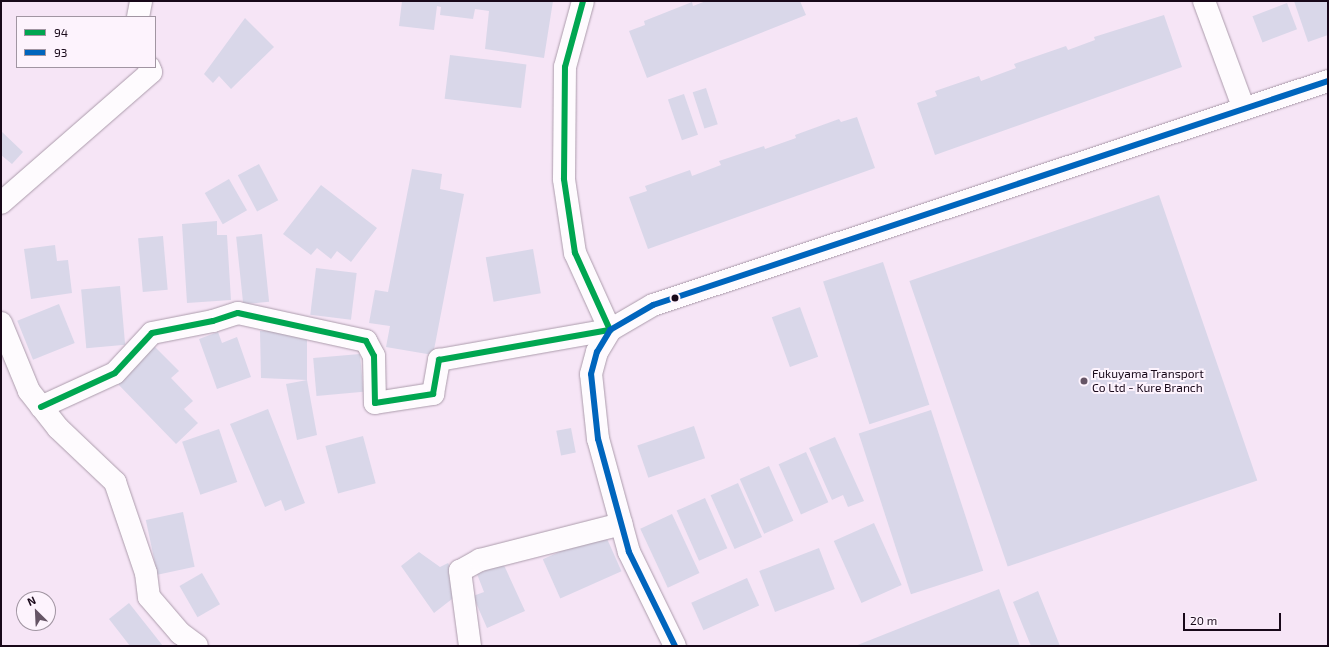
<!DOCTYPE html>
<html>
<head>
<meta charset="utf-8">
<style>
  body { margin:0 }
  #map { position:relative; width:1329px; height:647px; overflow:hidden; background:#f6e5f6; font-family:"Exo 2",sans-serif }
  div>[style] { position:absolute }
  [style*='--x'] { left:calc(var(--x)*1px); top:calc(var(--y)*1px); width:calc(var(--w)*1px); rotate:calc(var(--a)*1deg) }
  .building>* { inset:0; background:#d9d7e9; transform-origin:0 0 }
  .roads { filter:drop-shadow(0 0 1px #ac9cac) drop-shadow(0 0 1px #ac9cac) }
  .minor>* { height:22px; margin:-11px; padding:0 11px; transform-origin:11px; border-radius:11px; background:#fefbfe }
  .major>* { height:22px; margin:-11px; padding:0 11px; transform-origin:11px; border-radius:11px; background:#fefbfe }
  .bus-1>* { height:6px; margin:-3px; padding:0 3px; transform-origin:3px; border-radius:3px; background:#00a651 }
  .bus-2>* { height:6px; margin:-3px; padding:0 3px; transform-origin:3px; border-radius:3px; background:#0065bd }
  .dots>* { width:11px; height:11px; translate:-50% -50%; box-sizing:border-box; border:2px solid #fdf3fd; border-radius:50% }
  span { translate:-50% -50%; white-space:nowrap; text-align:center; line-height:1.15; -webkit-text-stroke:4px #fdf3fd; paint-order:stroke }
  .poi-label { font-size:12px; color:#180819 }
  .left { translate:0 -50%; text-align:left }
  .frame { position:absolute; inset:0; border:2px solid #180819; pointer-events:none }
  .legend { position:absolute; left:16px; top:16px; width:140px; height:52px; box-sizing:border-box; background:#fdf3fd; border:1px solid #a195a2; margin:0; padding:5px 7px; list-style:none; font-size:12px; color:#180819 }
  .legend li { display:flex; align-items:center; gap:8px; height:20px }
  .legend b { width:20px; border:1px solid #a195a2 }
  .north { position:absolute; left:16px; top:591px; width:40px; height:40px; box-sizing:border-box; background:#fdf3fd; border:1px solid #a195a2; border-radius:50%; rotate:336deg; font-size:11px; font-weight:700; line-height:16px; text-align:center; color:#180819 }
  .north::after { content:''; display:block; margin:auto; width:14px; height:18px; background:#656; clip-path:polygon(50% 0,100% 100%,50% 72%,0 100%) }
  .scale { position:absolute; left:1183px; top:613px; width:98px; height:18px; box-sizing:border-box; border:2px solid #180819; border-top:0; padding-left:5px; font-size:12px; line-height:14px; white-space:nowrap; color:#180819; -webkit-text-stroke:3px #fdf3fd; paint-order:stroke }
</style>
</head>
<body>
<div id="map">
  <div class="building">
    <i style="clip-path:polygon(402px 1px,553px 1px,544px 58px,485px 49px,489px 11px,475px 9px,473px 19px,440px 15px,441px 7px,437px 6px,434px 30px,399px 26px)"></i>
    <i style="clip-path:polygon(706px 1px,800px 1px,806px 15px,647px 78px,629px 31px,645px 25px,644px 21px,692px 2px,693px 6px)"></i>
    <i style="clip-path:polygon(1294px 1px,1328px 1px,1328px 35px,1308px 42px)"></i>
    <i style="left:1287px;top:3px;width:28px;height:37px;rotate:69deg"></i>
    <i style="clip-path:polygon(1164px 15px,1182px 67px,935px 155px,917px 103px,937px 96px,935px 91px,979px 76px,981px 81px,1016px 68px,1014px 64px,1066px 46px,1068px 50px,1095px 40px,1094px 37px)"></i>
    <i style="clip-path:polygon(245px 18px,274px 47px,231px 89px,219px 76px,213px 83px,204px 74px)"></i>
    <i style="left:450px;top:55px;width:77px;height:44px;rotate:7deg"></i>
    <i style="left:706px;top:88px;width:38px;height:14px;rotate:72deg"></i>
    <i style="left:684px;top:94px;width:43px;height:17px;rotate:71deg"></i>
    <i style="clip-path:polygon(857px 117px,875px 168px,648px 249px,629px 197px,647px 191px,645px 186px,690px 170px,692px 176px,721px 165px,719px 161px,764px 146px,765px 149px,796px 138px,795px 135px,839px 119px,841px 122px)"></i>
    <i style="clip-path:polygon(1px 131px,23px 152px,12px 164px,1px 155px)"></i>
    <i style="left:259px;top:164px;width:41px;height:24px;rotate:62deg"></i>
    <i style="clip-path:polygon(412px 169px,442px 174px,440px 189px,464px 194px,433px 355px,386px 347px,390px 326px,369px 323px,375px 290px,388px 292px)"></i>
    <i style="left:229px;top:179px;width:36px;height:28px;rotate:60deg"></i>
    <i style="clip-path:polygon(321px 185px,377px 228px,351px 262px,337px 251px,331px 259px,317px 248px,311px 255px,283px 234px)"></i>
    <i style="left:1159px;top:195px;width:302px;height:264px;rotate:71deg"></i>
    <i style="clip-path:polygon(217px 221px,217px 235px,227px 235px,231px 300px,187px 303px,182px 224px)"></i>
    <i style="left:262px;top:234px;width:68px;height:26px;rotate:84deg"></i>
    <i style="left:163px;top:236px;width:54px;height:25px;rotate:85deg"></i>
    <i style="clip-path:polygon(55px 245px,57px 261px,68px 260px,72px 293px,31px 299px,24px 249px)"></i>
    <i style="left:533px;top:249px;width:45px;height:48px;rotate:80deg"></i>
    <i style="left:883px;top:262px;width:150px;height:63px;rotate:72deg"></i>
    <i style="left:316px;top:268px;width:41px;height:47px;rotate:7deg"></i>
    <i style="left:120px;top:286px;width:59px;height:39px;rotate:85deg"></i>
    <i style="left:59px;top:304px;width:42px;height:45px;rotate:68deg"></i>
    <i style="left:800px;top:307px;width:53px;height:30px;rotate:70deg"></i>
    <i style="clip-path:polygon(307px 330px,307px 380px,317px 435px,297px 440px,286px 384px,307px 380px,261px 378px,260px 331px)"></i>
    <i style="clip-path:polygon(218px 332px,222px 343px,237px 337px,251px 377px,217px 389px,199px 339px)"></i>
    <i style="clip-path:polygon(154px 346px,179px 371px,171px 378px,193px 401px,184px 409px,198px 423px,176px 444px,116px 382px)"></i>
    <i style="left:360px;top:354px;width:38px;height:47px;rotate:85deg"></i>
    <i style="clip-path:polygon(268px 409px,305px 503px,285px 511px,281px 500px,265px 507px,230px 424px)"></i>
    <i style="left:931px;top:410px;width:169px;height:76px;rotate:72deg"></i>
    <i style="left:694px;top:426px;width:34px;height:60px;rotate:71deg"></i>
    <i style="left:571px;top:428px;width:25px;height:15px;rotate:79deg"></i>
    <i style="left:219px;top:429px;width:56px;height:39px;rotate:71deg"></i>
    <i style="left:363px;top:436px;width:49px;height:39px;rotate:75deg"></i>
    <i style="clip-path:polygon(835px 437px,864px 501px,848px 507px,843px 495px,832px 500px,809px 448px)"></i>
    <i style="left:806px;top:452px;width:55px;height:30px;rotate:66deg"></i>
    <i style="left:769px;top:466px;width:60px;height:32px;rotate:66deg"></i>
    <i style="left:738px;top:483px;width:59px;height:30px;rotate:66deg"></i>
    <i style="left:705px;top:498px;width:55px;height:31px;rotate:66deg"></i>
    <i style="left:183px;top:512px;width:56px;height:38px;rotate:78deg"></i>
    <i style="left:672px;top:514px;width:65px;height:35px;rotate:65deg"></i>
    <i style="left:874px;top:523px;width:68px;height:44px;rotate:66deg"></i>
    <i style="left:604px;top:532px;width:43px;height:67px;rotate:66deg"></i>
    <i style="left:819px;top:548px;width:44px;height:64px;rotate:69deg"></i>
    <i style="clip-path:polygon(419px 552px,440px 567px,448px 563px,456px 577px,449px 579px,461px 592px,434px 613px,401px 566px)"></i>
    <i style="clip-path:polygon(503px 563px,525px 611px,487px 628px,473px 596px,484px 592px,477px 574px)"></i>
    <i style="left:202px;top:573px;width:36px;height:26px;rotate:60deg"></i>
    <i style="left:747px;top:578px;width:30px;height:61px;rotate:66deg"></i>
    <i style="clip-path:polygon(999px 589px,1020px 646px,855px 646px)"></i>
    <i style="clip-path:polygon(1038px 591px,1060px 646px,1031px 646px,1013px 602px)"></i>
    <i style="clip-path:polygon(129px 603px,163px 646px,130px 646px,109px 619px)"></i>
  </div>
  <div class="roads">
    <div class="minor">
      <i style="--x:1204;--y:1;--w:115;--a:69.7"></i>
      <i style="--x:138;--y:17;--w:16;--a:-79"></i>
      <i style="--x:1;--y:203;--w:199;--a:-41.1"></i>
      <i style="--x:151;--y:72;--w:5;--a:-112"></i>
      <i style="--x:1;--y:323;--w:74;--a:67.6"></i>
      <i style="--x:29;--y:391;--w:47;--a:51.9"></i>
      <i style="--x:58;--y:428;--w:79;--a:43.5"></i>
      <i style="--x:115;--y:482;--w:96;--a:71.2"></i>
      <i style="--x:146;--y:573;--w:24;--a:83"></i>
      <i style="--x:149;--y:597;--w:48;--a:49.3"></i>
      <i style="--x:180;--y:633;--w:21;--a:37"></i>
      <i style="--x:41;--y:407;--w:81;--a:-24.7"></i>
      <i style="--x:115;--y:373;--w:54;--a:-47.2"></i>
      <i style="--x:152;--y:333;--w:62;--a:-11.1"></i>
      <i style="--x:213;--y:321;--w:26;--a:-18"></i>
      <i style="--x:238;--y:313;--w:131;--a:12.3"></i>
      <i style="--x:366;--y:341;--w:17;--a:62"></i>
      <i style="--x:374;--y:356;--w:47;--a:88.8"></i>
      <i style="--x:375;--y:403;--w:59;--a:-8.8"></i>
      <i style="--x:433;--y:394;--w:35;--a:-80"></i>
      <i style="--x:439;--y:360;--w:174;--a:-10"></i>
      <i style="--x:610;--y:330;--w:85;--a:-114.4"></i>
      <i style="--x:575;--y:253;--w:75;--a:-98.5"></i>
      <i style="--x:564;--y:179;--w:112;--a:-89.5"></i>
      <i style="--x:565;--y:67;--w:68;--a:-74.7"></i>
      <i style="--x:470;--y:646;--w:76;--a:-97.6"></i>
      <i style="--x:460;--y:571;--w:23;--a:-29"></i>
      <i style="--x:480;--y:560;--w:146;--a:-14.3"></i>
    </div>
    <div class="major">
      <i style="--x:675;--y:646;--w:105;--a:-116.1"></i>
      <i style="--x:629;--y:552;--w:117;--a:-105.3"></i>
      <i style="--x:598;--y:439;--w:65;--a:-96.1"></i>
      <i style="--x:591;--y:374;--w:23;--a:-75"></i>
      <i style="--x:597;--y:352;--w:26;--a:-59"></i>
      <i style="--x:610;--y:330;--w:50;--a:-30.2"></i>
      <i style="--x:653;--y:305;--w:711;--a:-18.36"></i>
    </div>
  </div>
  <div class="bus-1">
    <i style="--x:41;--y:407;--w:81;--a:-24.7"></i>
    <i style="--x:115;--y:373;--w:54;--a:-47.2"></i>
    <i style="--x:152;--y:333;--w:62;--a:-11.1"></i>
    <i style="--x:213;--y:321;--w:26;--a:-18"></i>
    <i style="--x:238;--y:313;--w:131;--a:12.3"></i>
    <i style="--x:366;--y:341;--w:17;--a:62"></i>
    <i style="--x:374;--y:356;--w:47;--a:88.8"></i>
    <i style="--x:375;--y:403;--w:59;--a:-8.8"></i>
    <i style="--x:433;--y:394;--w:35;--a:-80"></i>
    <i style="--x:439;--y:360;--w:174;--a:-10"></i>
    <i style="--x:610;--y:330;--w:85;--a:-114.4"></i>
    <i style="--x:575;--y:253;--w:75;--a:-98.5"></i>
    <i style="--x:564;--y:179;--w:112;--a:-89.5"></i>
    <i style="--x:565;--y:67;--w:68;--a:-74.7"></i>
  </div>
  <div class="bus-2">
    <i style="--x:675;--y:646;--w:105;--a:-116.1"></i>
    <i style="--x:629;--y:552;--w:117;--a:-105.3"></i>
    <i style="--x:598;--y:439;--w:65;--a:-96.1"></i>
    <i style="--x:591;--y:374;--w:23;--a:-75"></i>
    <i style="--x:597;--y:352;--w:26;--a:-59"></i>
    <i style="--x:610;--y:330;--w:50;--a:-30.2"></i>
    <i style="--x:653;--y:305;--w:711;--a:-18.36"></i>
  </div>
  <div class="dots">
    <i style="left:675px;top:298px;background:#180819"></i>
    <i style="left:1084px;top:381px;background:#656"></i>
  </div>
  <div class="poi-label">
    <span class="left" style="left:1092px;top:381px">Fukuyama Transport<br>Co Ltd - Kure Branch</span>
  </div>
  <div class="frame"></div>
  <ul class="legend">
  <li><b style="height:5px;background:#00a651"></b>94</li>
  <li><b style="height:5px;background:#0065bd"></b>93</li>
  </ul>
  <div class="north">N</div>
  <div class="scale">20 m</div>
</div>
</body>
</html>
